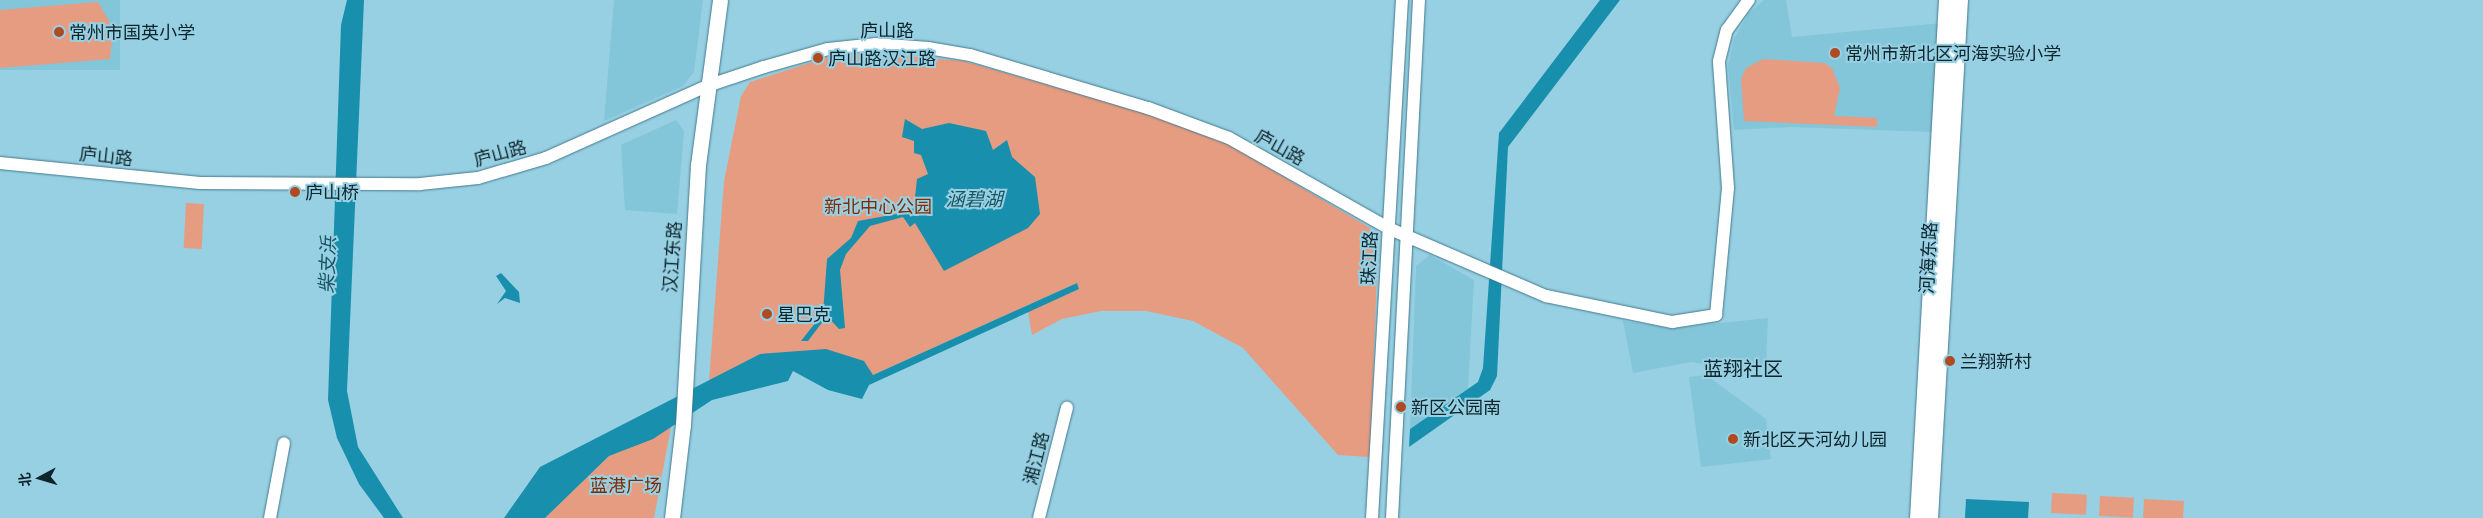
<!DOCTYPE html>
<html>
<head>
<meta charset="utf-8">
<style>
  body { margin:0 }
  #map { position:relative; width:2483px; height:518px; overflow:hidden; background:#97d0e3; font-family:"Exo 2","Noto Sans SC",sans-serif }
  div>[style] { position:absolute }
  [style*='--x'] { left:calc(var(--x)*1px); top:calc(var(--y)*1px); width:calc(var(--w)*1px); rotate:calc(var(--a)*1deg) }
  .built>* { inset:0; background:#83c5d9; transform-origin:0 0 }
  .green>* { inset:0; background:#e69c81; transform-origin:0 0 }
  .water>* { inset:0; background:#178fad }
  .roads { filter:drop-shadow(0 0 1px #447a8c) drop-shadow(0 0 1px #447a8c) }
  .minor>* { height:12px; margin:-6px; padding:0 6px; transform-origin:6px; border-radius:6px; background:#fff }
  .major>* { height:15px; margin:-7.5px; padding:0 7.5px; transform-origin:7.5px; border-radius:7.5px; background:#fff }
  .dots>* { width:14px; height:14px; translate:-50% -50%; box-sizing:border-box; border:2px solid #97d0e3; border-radius:50% }
  span { translate:-50% -50%; white-space:nowrap; text-align:center; line-height:1.15; -webkit-text-stroke:4px #97d0e3; paint-order:stroke }
  .street-label { font-size:18px; color:#0e252c }
  .poi-label { font-size:18px; color:#0e252c }
  .left { translate:0 -50%; text-align:left }
  .park-label { font-size:18px; color:#822b00 }
  .water-label { font-size:19px; color:#185363; font-style:italic }
  .quarter-label { font-size:20px; color:#0e252c }
  .north { position:absolute; left:15px; top:453px; width:50px; height:50px; -webkit-text-stroke:4px #97d0e3; paint-order:stroke; rotate:264deg; font-size:14px; font-weight:700; line-height:20px; text-align:center; color:#0e252c }
  .north::after { content:''; display:block; margin:auto; width:18px; height:22px; background:#0e252c; clip-path:polygon(50% 0,100% 100%,50% 72%,0 100%) }
</style>
</head>
<body>
<div id="map">
  <div class="built">
    <i style="left:0;top:0;width:120px;height:70px"></i>
    <i style="clip-path:polygon(614px 0,703px 0,694px 72px,683px 86px,604px 121px)"></i>
    <i style="clip-path:polygon(1764px 0,1786px 0,1792px 37px,1942px 23px,1932px 132px,1791px 127px,1734px 130px,1728px 66px,1734px 39px,1749px 13px)"></i>
    <i style="clip-path:polygon(676px 120px,684px 131px,677px 214px,625px 210px,621px 145px)"></i>
    <i style="clip-path:polygon(1430px 255px,1474px 280px,1468px 389px,1410px 429px,1416px 266px)"></i>
    <i style="clip-path:polygon(1768px 318px,1766px 364px,1721px 367px,1691px 362px,1633px 373px,1623px 321px,1675px 328px)"></i>
    <i style="clip-path:polygon(1706px 375px,1766px 419px,1771px 459px,1701px 467px,1689px 377px)"></i>
  </div>
  <div class="green">
    <i style="clip-path:polygon(98px 2px,113px 28px,110px 59px,0 68px,0 10px)"></i>
    <i style="clip-path:polygon(869px 53px,963px 61px,1147px 113px,1228px 144px,1370px 228px,1378px 244px,1370px 457px,1338px 455px,1243px 348px,1193px 321px,1146px 311px,1101px 311px,1062px 319px,1032px 335px,1028px 311px,1079px 289px,1077px 283px,873px 375px,760px 354px,709px 381px,724px 181px,741px 96px,750px 82px,825px 58px)"></i>
    <i style="clip-path:polygon(1763px 59px,1824px 63px,1832px 68px,1840px 88px,1834px 116px,1877px 118px,1877px 127px,1744px 121px,1741px 79px,1746px 68px)"></i>
    <i style="left:186px;top:203px;width:18px;height:45px;rotate:3deg"></i>
    <i style="clip-path:polygon(671px 427px,654px 518px,545px 518px,609px 456px)"></i>
    <i style="left:2052px;top:493px;width:35px;height:20px;rotate:3deg"></i>
    <i style="left:2100px;top:496px;width:34px;height:20px;rotate:3deg"></i>
    <i style="left:2144px;top:499px;width:40px;height:19px;rotate:3deg"></i>
  </div>
  <div class="water">
    <i style="clip-path:polygon(347px 0,364px 0,347px 391px,358px 447px,403px 518px,384px 518px,359px 484px,337px 438px,328px 400px,341px 25px)"></i>
    <i style="clip-path:polygon(1600px 0,1620px 0,1508px 147px,1497px 376px,1490px 390px,1409px 447px,1410px 429px,1478px 382px,1483px 368px,1499px 133px)"></i>
    <i style="clip-path:polygon(905px 119px,922px 129px,949px 123px,986px 131px,993px 150px,1007px 140px,1012px 157px,1035px 177px,1040px 214px,1028px 228px,944px 271px,915px 223px,910px 227px,903px 217px,870px 226px,846px 254px,840px 270px,845px 328px,839px 329px,827px 316px,808px 341px,801px 341px,823px 313px,827px 259px,851px 238px,858px 221px,902px 213px,914px 206px,917px 179px,928px 174px,921px 155px,914px 153px,914px 141px,902px 137px)"></i>
    <i style="clip-path:polygon(501px 273px,519px 292px,520px 303px,505px 298px,497px 304px,506px 291px,496px 276px)"></i>
    <i style="clip-path:polygon(1077px 283px,1079px 289px,869px 385px,862px 399px,828px 390px,793px 371px,788px 381px,712px 400px,653px 439px,609px 456px,545px 518px,504px 518px,540px 467px,760px 354px,826px 349px,864px 361px,873px 375px)"></i>
    <i style="clip-path:polygon(1966px 499px,2029px 502px,2028px 518px,1965px 518px)"></i>
  </div>
  <div class="roads">
    <div class="minor">
      <i style="--x:0;--y:163;--w:201;--a:5.7"></i>
      <i style="--x:200;--y:183;--w:220;--a:0.3"></i>
      <i style="--x:420;--y:184;--w:58;--a:-5.9"></i>
      <i style="--x:478;--y:178;--w:71;--a:-16.4"></i>
      <i style="--x:546;--y:158;--w:176;--a:-24.1"></i>
      <i style="--x:707;--y:86;--w:60;--a:-18.4"></i>
      <i style="--x:764;--y:67;--w:66;--a:-15.7"></i>
      <i style="--x:828;--y:49;--w:48;--a:-5.9"></i>
      <i style="--x:876;--y:44;--w:52;--a:4.4"></i>
      <i style="--x:928;--y:48;--w:43;--a:9.5"></i>
      <i style="--x:970;--y:55;--w:186;--a:16.6"></i>
      <i style="--x:1148;--y:108;--w:86;--a:20.3"></i>
      <i style="--x:1229;--y:138;--w:183;--a:29.5"></i>
      <i style="--x:1388;--y:228;--w:172;--a:23.3"></i>
      <i style="--x:1546;--y:296;--w:129;--a:11.7"></i>
      <i style="--x:1672;--y:322;--w:45;--a:-9"></i>
      <i style="--x:1716;--y:315;--w:128;--a:-84.6"></i>
      <i style="--x:1728;--y:188;--w:127;--a:-94.1"></i>
      <i style="--x:1719;--y:61;--w:32;--a:-76"></i>
      <i style="--x:1727;--y:30;--w:37;--a:-54"></i>
      <i style="--x:270;--y:518;--w:76;--a:-79.4"></i>
      <i style="--x:1039;--y:518;--w:114;--a:-75.8"></i>
      <i style="--x:1372;--y:518;--w:519;--a:-86.69"></i>
      <i style="--x:1392;--y:518;--w:519;--a:-87.02"></i>
    </div>
    <div class="major">
      <i style="--x:672;--y:518;--w:94;--a:-83.3"></i>
      <i style="--x:683;--y:425;--w:260;--a:-86.7"></i>
      <i style="--x:698;--y:165;--w:166;--a:-82.4"></i>
      <i style="--x:1917;--y:518;--w:519;--a:-86.8"></i>
      <i style="--x:1930;--y:518;--w:519;--a:-86.69"></i>
    </div>
  </div>
  <div class="dots">
    <i style="left:59px;top:32px;background:#b04a21"></i>
    <i style="left:1835px;top:53px;background:#b04a21"></i>
    <i style="left:818px;top:58px;background:#b04a21"></i>
    <i style="left:295px;top:192px;background:#b04a21"></i>
    <i style="left:767px;top:314px;background:#b04a21"></i>
    <i style="left:1950px;top:361px;background:#b04a21"></i>
    <i style="left:1401px;top:407px;background:#b04a21"></i>
    <i style="left:1733px;top:439px;background:#b04a21"></i>
  </div>
  <div class="street-label">
    <span style="left:887px;top:30px">庐山路</span>
    <span style="left:1280px;top:147px;rotate:29deg">庐山路</span>
    <span style="left:500px;top:153px;rotate:-15deg">庐山路</span>
    <span style="left:106px;top:156px;rotate:6deg">庐山路</span>
    <span style="left:672px;top:257px;rotate:-86deg">汉江东路</span>
    <span style="left:1369px;top:258px;rotate:-87deg">珠江路</span>
    <span style="left:1928px;top:258px;rotate:-87deg">河海东路</span>
    <span style="left:1036px;top:458px;rotate:-76deg">湘江路</span>
  </div>
  <div class="poi-label">
    <span class="left" style="left:69px;top:32px">常州市国英小学</span>
    <span class="left" style="left:1845px;top:53px">常州市新北区河海实验小学</span>
    <span class="left" style="left:828px;top:58px">庐山路汉江路</span>
    <span class="left" style="left:305px;top:192px">庐山桥</span>
    <span class="left" style="left:777px;top:314px">星巴克</span>
    <span class="left" style="left:1960px;top:361px">兰翔新村</span>
    <span class="left" style="left:1411px;top:407px">新区公园南</span>
    <span class="left" style="left:1743px;top:439px">新北区天河幼儿园</span>
  </div>
  <div class="park-label">
    <span style="left:878px;top:206px">新北中心公园</span>
    <span style="left:626px;top:485px">蓝港广场</span>
  </div>
  <div class="water-label">
    <span style="left:974px;top:199px">涵碧湖</span>
    <span style="left:327px;top:265px;rotate:-88deg">柴支浜</span>
  </div>
  <div class="quarter-label">
    <span style="left:1743px;top:368px">蓝翔社区</span>
  </div>
  <div class="north">北</div>
</div>
</body>
</html>
